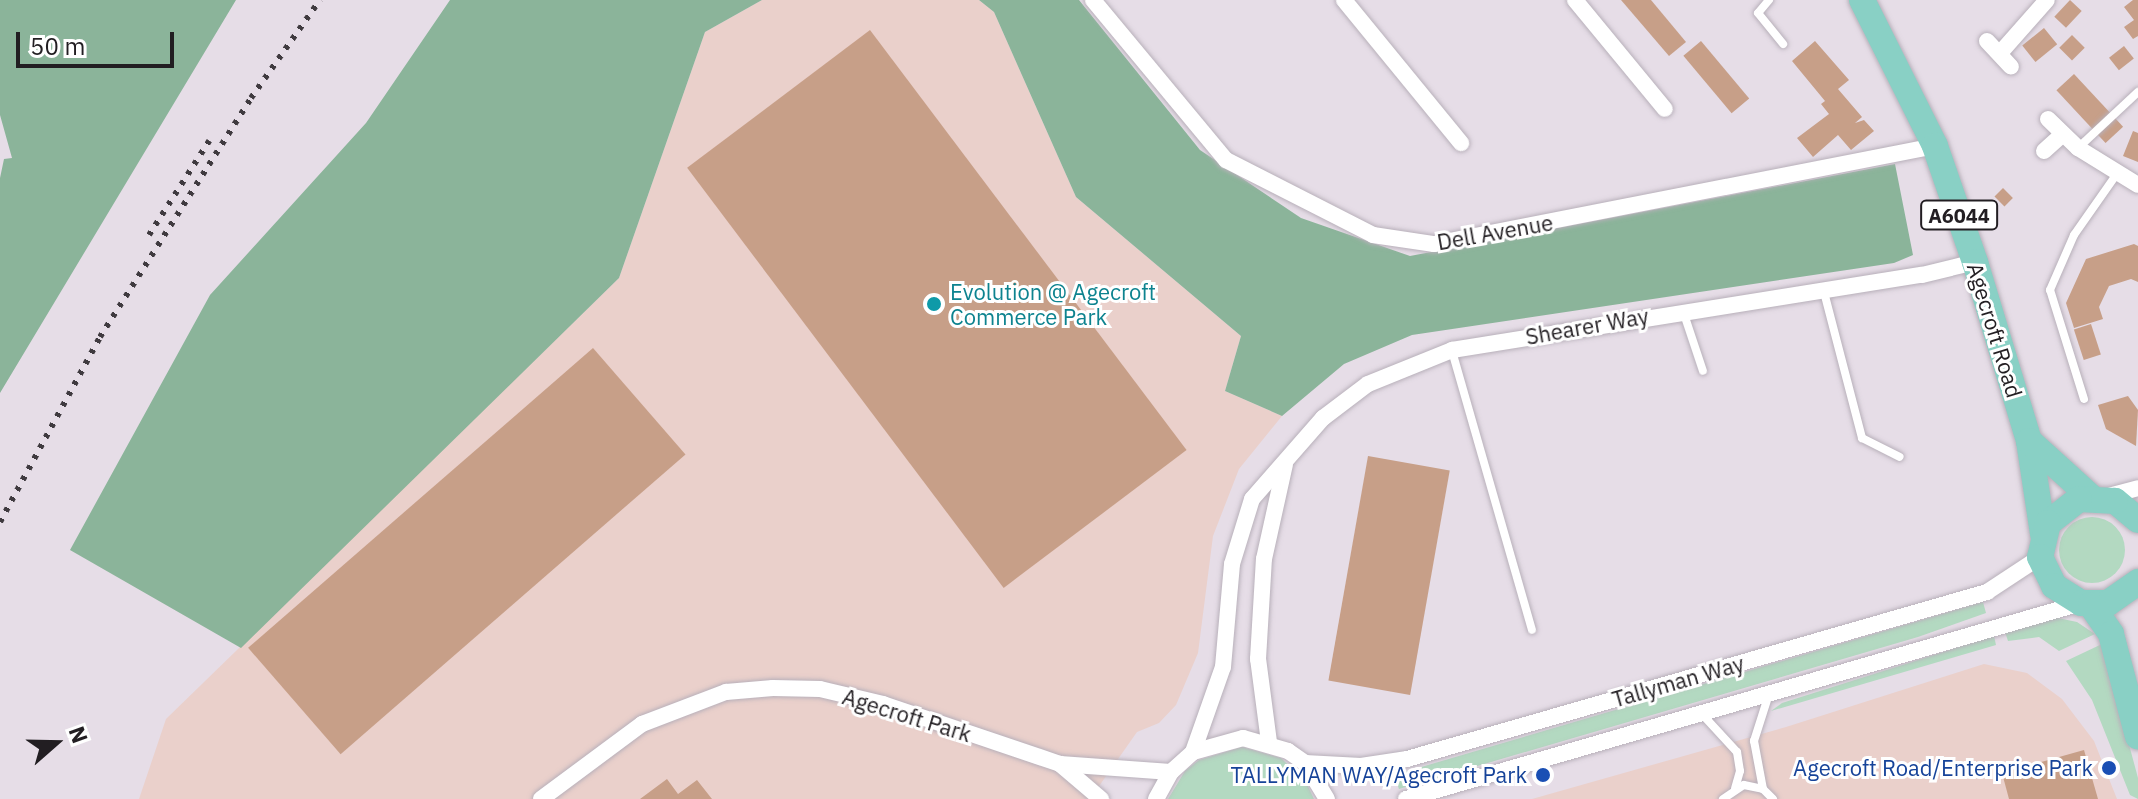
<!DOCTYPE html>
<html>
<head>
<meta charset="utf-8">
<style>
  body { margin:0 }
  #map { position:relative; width:2138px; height:799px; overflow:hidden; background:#e6dde7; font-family:"IBM Plex Sans",sans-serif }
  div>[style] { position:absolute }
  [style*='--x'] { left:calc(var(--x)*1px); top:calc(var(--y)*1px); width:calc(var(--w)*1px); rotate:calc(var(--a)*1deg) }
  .industrial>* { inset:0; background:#ead0cb }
  .green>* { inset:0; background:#b3d9c1 }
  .round { border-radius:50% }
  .forest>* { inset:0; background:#8bb49a }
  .building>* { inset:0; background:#c79f88; transform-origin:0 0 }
  .roads { filter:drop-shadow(0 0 2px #b8b0ba) drop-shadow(0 0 2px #b8b0ba) }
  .lane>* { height:8px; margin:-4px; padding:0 4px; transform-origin:4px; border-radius:4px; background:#fff }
  .street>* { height:16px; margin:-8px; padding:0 8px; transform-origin:8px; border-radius:8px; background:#fff }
  .primary>* { height:26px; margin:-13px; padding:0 13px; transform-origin:13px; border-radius:13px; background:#89d0c5 }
  .rail>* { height:6px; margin-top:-3px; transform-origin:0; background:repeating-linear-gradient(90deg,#3f3a3f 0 4px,transparent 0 12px) }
  .dots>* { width:22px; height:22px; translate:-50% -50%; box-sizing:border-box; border:4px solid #fff; border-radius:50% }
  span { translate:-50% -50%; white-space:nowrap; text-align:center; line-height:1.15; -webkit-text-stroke:6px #fff; paint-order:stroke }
  .shield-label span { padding:2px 6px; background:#fff; border:2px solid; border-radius:6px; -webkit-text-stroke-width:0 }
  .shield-label { font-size:20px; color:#221e22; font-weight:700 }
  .street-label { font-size:22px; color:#221e22 }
  .culture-label { font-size:22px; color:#0d838f }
  .left { translate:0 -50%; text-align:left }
  .transit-label { font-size:22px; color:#164399 }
  .right { translate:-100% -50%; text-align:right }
  .north { position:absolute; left:16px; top:703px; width:80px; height:80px; -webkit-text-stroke:6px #fff; paint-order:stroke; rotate:70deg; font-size:22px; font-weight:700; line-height:32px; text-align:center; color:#221e22 }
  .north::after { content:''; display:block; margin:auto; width:28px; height:36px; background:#221e22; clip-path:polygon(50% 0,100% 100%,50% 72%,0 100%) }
  .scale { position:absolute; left:16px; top:32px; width:158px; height:36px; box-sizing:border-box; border:4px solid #221e22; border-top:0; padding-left:10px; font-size:24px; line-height:28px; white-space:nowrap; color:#221e22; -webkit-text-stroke:6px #fff; paint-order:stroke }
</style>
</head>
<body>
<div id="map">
  <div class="industrial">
    <i style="clip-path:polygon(762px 0,979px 0,994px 12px,1076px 197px,1241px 336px,1225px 391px,1282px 416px,1239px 469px,1213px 536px,1198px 653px,1176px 705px,1159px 723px,1137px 732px,1090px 799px,139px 799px,166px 719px,619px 278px,705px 32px)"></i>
    <i style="clip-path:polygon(1984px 664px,2027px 673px,2062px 699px,2094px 741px,2117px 799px,1532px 799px,1786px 727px)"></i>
  </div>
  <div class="green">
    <i class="round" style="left:2059px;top:517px;width:66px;height:66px"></i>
    <i style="clip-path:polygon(1983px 602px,1986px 613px,1918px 637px,1399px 789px,1394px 775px)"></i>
    <i style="clip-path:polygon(2053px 617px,2077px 622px,2095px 634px,2059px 651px,2039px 637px,2008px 641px,2005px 632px)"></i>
    <i style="clip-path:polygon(1994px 636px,1996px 645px,1771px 711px,1782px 703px)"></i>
    <i style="clip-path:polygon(2102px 644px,2138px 778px,2138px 799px,2130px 795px,2092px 700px,2066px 661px)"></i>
    <i style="clip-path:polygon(1242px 747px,1281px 758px,1306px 782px,1314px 799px,1168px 799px,1185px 771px,1199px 760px)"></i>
  </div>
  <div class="forest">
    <i style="clip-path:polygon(0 0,236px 0,0 393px,0 178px,4px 159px,12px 158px,0 115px)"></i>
    <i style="clip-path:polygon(450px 0,762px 0,705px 32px,619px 278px,241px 648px,70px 550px,210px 295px,366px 123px)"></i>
    <i style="clip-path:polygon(979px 0,1079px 0,1200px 150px,1301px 218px,1410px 256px,1895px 164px,1913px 255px,1894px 263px,1412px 335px,1344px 364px,1282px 416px,1225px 391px,1241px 336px,1076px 197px,994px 12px)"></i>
  </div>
  <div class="building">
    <i style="clip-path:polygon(1621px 0,1651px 0,1686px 42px,1669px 56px)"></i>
    <i style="left:2070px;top:0;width:16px;height:23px;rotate:43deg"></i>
    <i style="clip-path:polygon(2133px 0,2138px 0,2138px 36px,2133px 39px,2124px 27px,2134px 20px,2124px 7px)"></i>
    <i style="left:2044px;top:28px;width:21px;height:28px;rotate:51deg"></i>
    <i style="left:870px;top:30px;width:526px;height:229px;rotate:53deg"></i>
    <i style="left:2072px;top:35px;width:18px;height:18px;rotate:45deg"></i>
    <i style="left:1701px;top:41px;width:75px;height:23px;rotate:50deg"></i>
    <i style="clip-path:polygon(1815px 41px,1849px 80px,1838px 89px,1862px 117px,1855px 123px,1864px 120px,1874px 131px,1851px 150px,1838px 135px,1813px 157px,1797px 138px,1829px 114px,1821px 104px,1825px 101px,1792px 61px)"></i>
    <i style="left:2124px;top:46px;width:16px;height:19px;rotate:52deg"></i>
    <i style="left:2074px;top:74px;width:72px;height:24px;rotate:47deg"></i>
    <i style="clip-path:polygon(2133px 131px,2138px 133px,2138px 162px,2123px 156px)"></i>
    <i style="left:2003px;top:188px;width:14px;height:12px;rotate:45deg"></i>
    <i style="clip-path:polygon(2134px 244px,2138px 246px,2138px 282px,2131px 279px,2109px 286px,2099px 307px,2103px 319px,2074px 328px,2066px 303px,2086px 259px)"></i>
    <i style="left:2091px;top:324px;width:32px;height:18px;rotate:72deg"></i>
    <i style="left:593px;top:348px;width:141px;height:457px;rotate:49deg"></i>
    <i style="clip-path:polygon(2128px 396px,2138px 410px,2136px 446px,2106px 429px,2098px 405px)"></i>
    <i style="left:1368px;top:456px;width:83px;height:228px;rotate:10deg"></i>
    <i style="clip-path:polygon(2084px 750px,2098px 799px,2009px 799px,2002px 773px)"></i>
    <i style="clip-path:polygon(667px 779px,678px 794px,697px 780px,712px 799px,640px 799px)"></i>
  </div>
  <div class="roads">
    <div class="lane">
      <i style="--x:1769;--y:0;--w:17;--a:130"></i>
      <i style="--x:1758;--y:13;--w:40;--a:51"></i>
      <i style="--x:2079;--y:147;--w:81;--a:-43"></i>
      <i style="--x:1824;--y:292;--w:151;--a:75.4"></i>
      <i style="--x:1862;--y:438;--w:42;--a:26.6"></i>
      <i style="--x:1683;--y:311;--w:63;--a:71.6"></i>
      <i style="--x:1452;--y:351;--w:290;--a:74"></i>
      <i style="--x:2084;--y:399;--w:114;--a:-107.3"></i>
      <i style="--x:2050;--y:290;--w:60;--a:-66.4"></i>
      <i style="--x:2074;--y:235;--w:73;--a:-55"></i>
      <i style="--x:1701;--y:713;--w:53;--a:47.3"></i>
      <i style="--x:1737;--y:752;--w:19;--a:81"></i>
      <i style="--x:1740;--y:771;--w:18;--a:106"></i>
      <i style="--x:1763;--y:789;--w:49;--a:-100.6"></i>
      <i style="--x:1754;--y:741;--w:49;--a:-72.3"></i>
      <i style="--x:1723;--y:799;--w:25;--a:-34"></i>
      <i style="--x:1744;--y:785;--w:19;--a:12"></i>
      <i style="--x:1763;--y:789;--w:14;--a:45"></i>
    </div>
    <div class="street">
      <i style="--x:1093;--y:0;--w:208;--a:50.3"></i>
      <i style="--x:1226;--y:160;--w:165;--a:27"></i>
      <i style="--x:1373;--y:235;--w:62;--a:8.4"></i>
      <i style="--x:1434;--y:244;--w:510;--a:-11.07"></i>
      <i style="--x:1344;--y:0;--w:185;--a:50.7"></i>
      <i style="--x:1575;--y:0;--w:141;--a:50.5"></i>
      <i style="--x:1987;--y:41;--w:35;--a:47"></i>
      <i style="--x:2001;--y:52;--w:69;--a:-48.5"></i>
      <i style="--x:2048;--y:119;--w:42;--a:44"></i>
      <i style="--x:2078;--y:148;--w:70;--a:31.7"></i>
      <i style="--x:2044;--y:151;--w:25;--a:-42"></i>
      <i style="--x:2105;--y:497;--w:34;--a:-15"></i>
      <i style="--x:1269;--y:742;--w:84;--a:-97.5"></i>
      <i style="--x:1258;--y:659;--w:100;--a:-86.6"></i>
      <i style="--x:1264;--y:559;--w:97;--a:-77.5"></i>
      <i style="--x:1193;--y:752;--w:90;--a:-70.6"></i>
      <i style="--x:1223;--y:667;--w:103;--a:-85"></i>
      <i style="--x:1232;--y:564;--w:68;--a:-72.9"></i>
      <i style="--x:1252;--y:499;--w:108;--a:-48.8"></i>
      <i style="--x:1323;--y:418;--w:56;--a:-37.1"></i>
      <i style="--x:1368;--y:384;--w:91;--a:-22"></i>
      <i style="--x:1452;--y:350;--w:476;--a:-9.1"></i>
      <i style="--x:1922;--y:275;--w:55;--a:-13.8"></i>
      <i style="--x:1305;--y:763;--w:56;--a:3.1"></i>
      <i style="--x:1361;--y:766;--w:47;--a:-8.7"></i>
      <i style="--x:1407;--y:759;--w:604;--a:-16.06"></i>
      <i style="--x:1987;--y:592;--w:64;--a:-33.4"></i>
      <i style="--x:1060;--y:764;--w:54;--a:40.5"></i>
      <i style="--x:541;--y:799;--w:126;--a:-36.6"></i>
      <i style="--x:642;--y:724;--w:90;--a:-20.9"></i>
      <i style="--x:726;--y:692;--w:47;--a:-4.9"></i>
      <i style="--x:773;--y:688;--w:47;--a:1.2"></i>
      <i style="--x:820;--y:689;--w:65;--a:13.4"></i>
      <i style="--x:883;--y:704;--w:187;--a:18.7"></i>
      <i style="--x:1060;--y:764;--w:111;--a:4.1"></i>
      <i style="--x:1156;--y:799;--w:31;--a:-61"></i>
      <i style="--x:1171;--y:772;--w:30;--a:-42"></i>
      <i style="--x:1193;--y:752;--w:52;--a:-15.6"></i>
      <i style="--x:1243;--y:738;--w:47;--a:16.1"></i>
      <i style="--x:1288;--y:751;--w:21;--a:35"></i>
      <i style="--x:1305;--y:763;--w:42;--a:58.6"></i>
      <i style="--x:1406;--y:799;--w:703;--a:-16.19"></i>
    </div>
    <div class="primary">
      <i style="--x:1862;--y:0;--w:163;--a:63.4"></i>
      <i style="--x:1935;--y:146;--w:123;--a:71"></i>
      <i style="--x:1975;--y:262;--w:187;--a:73.2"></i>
      <i style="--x:2029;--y:441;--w:94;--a:81.4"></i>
      <i style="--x:2029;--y:441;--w:84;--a:42.1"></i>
      <i style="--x:2138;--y:520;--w:30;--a:-140"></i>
      <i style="--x:2115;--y:501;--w:36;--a:-177"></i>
      <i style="--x:2079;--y:499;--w:39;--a:142"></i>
      <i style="--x:2048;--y:523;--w:35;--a:103"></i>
      <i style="--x:2040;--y:557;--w:32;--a:64"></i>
      <i style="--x:2054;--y:586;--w:32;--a:32"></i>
      <i style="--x:2081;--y:603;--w:27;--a:0"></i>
      <i style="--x:2108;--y:603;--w:37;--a:-35"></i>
      <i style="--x:2091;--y:605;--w:35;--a:55"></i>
      <i style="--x:2111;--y:634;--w:106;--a:75.3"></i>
    </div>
  </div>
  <div class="rail">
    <i style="--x:149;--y:235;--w:112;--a:-57.4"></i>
    <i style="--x:0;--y:522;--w:210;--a:-61.6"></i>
    <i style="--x:100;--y:337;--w:283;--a:-57.7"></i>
    <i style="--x:251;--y:98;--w:120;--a:-54.9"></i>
  </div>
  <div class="dots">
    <i style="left:934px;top:304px;background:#0f9aa8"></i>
    <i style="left:2109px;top:768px;background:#1a4fb4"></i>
    <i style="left:1543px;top:775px;background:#1a4fb4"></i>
  </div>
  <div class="shield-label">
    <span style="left:1959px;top:215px">A6044</span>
  </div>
  <div class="street-label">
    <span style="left:1495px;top:232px;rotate:-10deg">Dell Avenue</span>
    <span style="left:1587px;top:326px;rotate:-10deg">Shearer Way</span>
    <span style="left:1995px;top:330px;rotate:73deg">Agecroft Road</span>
    <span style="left:1678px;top:681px;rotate:-16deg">Tallyman Way</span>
    <span style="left:907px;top:715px;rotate:17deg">Agecroft Park</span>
  </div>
  <div class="culture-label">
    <span class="left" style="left:950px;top:304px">Evolution @ Agecroft<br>Commerce Park</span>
  </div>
  <div class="transit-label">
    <span class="right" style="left:2093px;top:768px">Agecroft Road/Enterprise Park</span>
    <span class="right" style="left:1527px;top:775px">TALLYMAN WAY/Agecroft Park</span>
  </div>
  <div class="north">N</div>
  <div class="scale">50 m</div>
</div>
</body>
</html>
